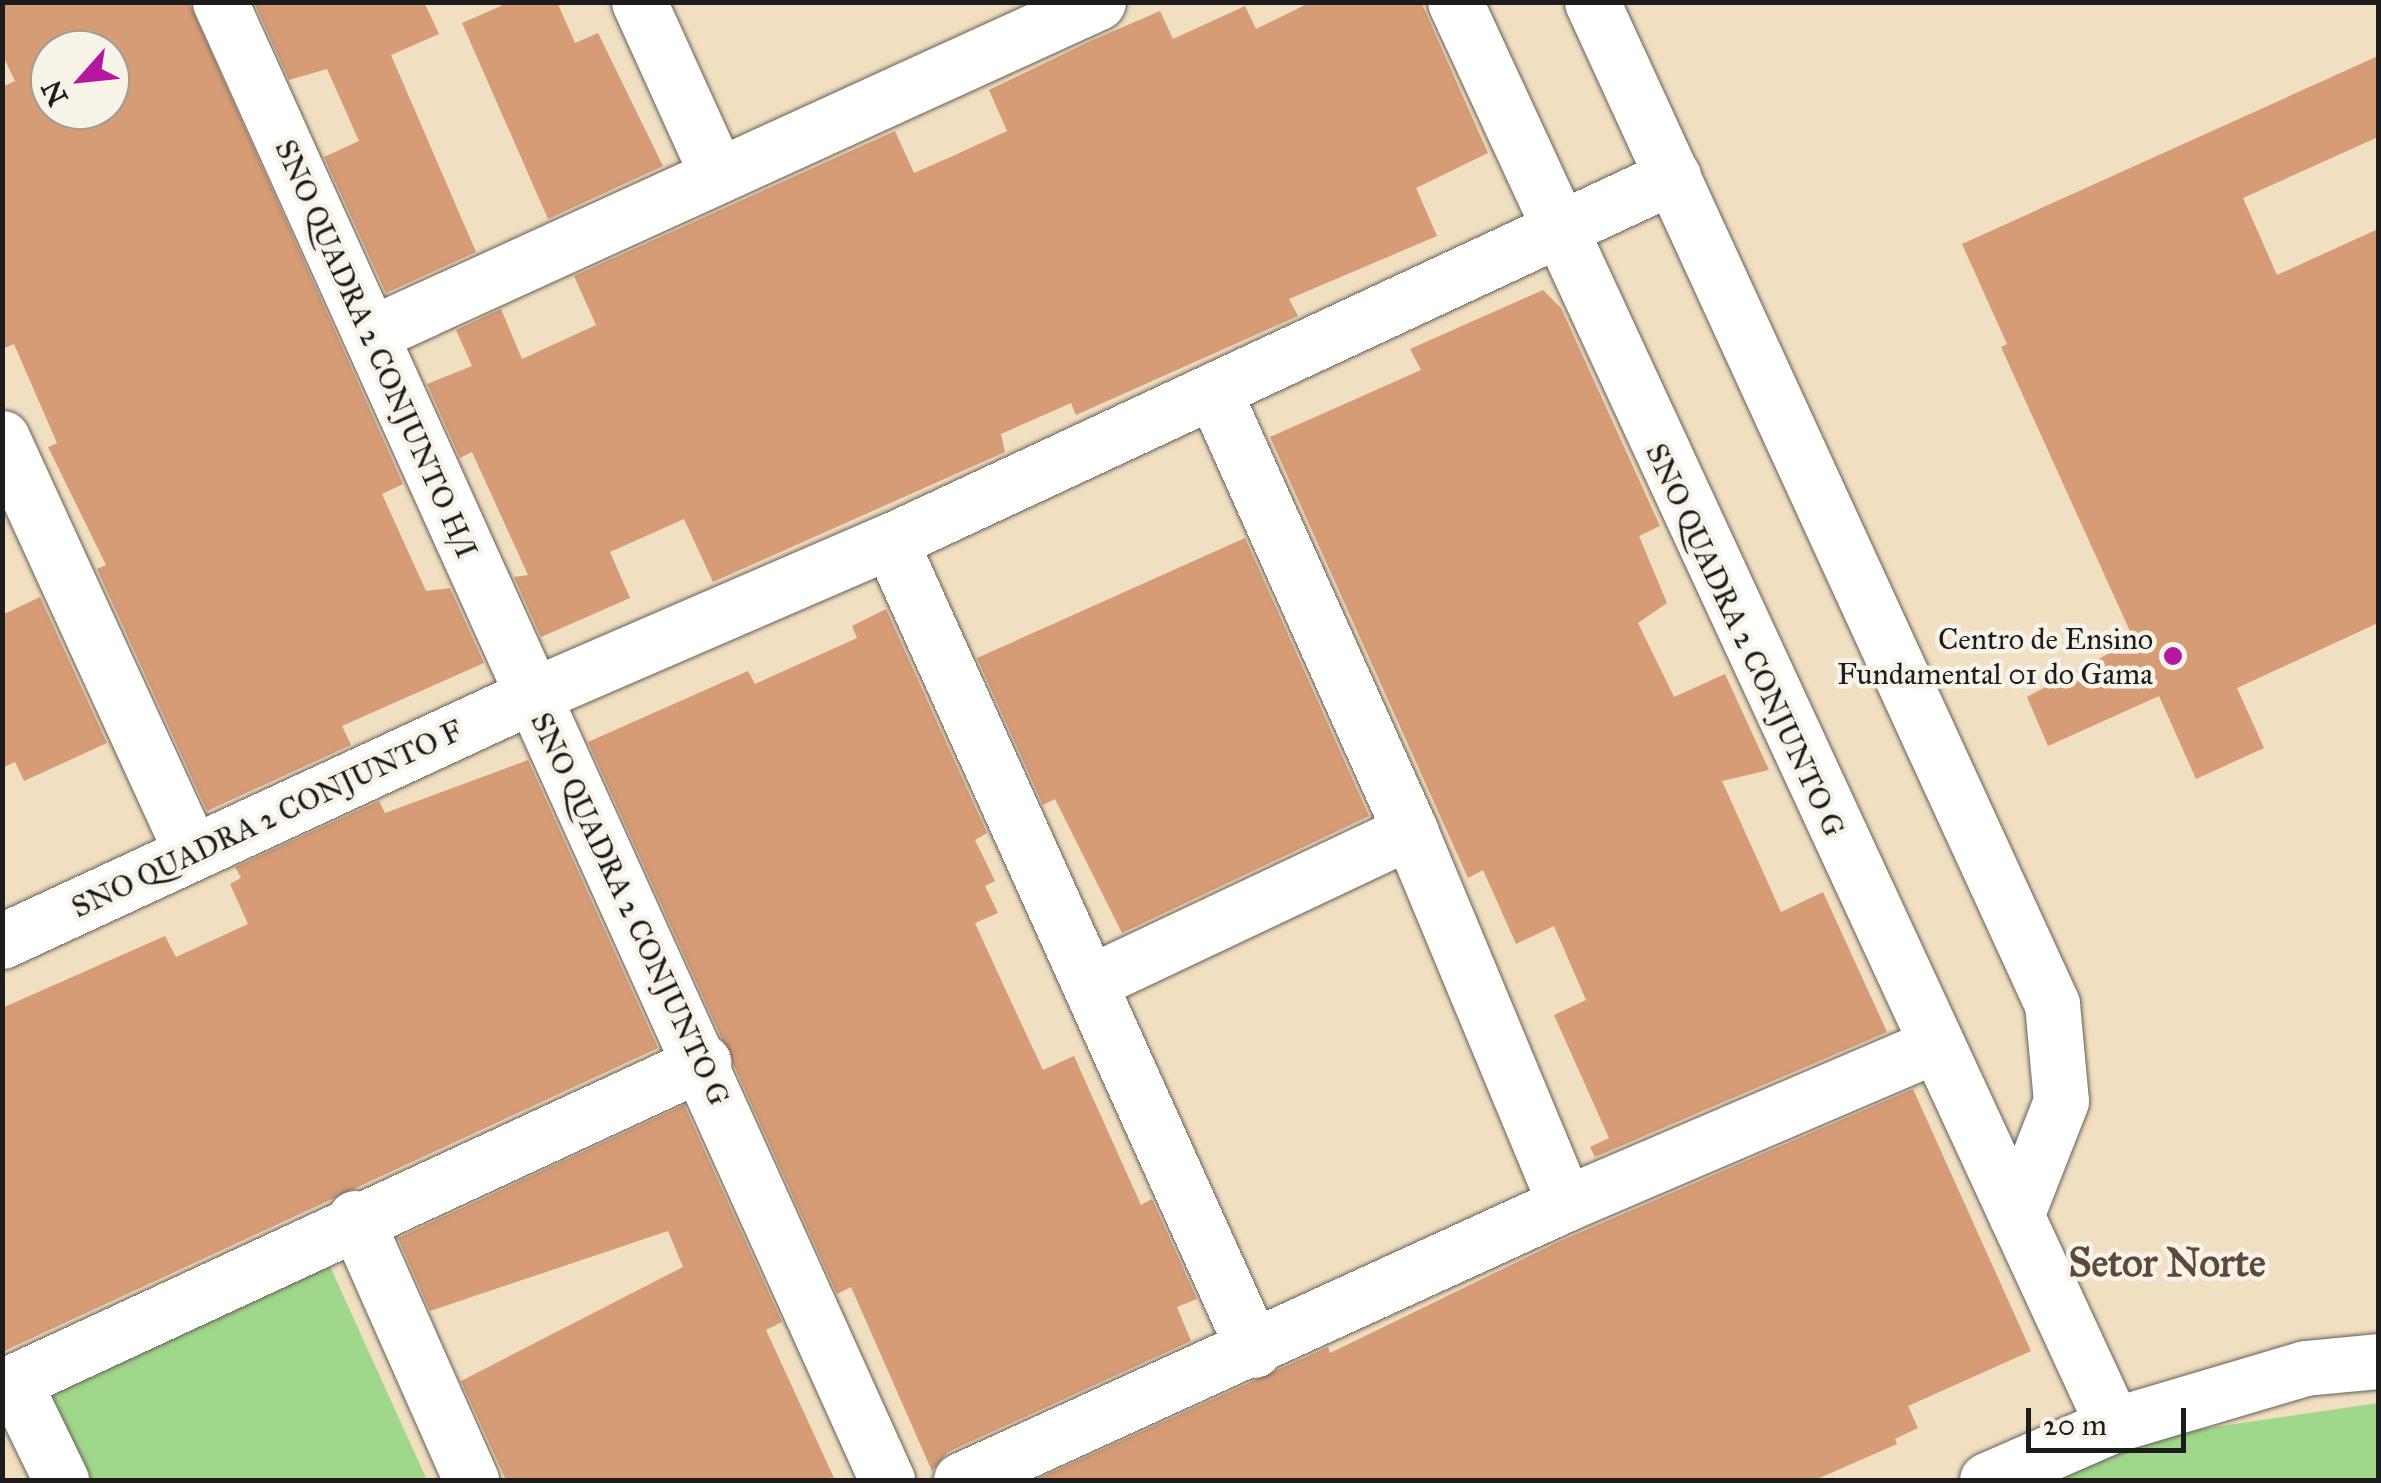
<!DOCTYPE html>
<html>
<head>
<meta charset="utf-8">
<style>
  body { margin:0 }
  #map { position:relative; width:2381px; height:1483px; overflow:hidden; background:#f1dfc1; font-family:"IM FELL Great Primer",serif }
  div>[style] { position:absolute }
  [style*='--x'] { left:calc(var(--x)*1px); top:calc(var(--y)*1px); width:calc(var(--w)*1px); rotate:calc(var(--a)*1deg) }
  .green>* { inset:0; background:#9fd88a }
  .building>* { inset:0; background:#d59c76 }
  .roads { filter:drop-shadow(0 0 2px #676056) drop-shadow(0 0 2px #676056) }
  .minor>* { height:55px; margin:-27.5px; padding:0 27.5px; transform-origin:27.5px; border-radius:27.5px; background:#fff }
  .tertiary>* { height:55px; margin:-27.5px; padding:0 27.5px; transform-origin:27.5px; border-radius:27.5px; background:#fff }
  .dots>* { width:28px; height:28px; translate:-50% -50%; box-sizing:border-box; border:5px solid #f7f3e8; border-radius:50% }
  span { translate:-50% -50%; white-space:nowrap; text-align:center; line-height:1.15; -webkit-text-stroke:9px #f7f3e8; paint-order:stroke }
  .street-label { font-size:30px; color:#1c1c1c }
  .poi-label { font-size:30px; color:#1c1c1c }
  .right { translate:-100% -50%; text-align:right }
  .district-label { font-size:40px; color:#5d493c; font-weight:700 }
  .frame { position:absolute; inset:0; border:5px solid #1c1c1c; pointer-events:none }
  .north { position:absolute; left:30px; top:30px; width:100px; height:100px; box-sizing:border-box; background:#f7f3e8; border:2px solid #9f9d96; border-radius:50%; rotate:243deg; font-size:28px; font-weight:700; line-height:40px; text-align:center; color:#1c1c1c }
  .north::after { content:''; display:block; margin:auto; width:35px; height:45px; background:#b5179e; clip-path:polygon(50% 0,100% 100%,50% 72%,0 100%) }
  .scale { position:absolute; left:2026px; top:1408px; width:160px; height:45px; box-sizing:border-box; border:5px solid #1c1c1c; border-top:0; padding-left:12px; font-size:30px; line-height:35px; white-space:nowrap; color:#1c1c1c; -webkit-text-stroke:8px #f7f3e8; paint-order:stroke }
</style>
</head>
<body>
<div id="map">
  <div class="green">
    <i style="clip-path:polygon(323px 1251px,427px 1480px,74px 1480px,33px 1395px)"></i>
    <i style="clip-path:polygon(2378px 1403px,2378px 1480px,2041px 1480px,2132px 1439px)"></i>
  </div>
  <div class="building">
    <i style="clip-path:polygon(evenodd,2px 2px,189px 2px,403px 484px,382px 494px,426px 591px,450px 588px,484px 663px,342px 726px,351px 745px,207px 811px,97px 569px,106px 565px,48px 447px,57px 443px,14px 344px,2px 349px,2px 87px,15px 81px,2px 54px,2px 2px,50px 50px,110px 50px,110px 110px,50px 110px,50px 50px)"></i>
    <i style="clip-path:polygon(254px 2px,424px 2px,439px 34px,391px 55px,476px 252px,386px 293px,324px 157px,359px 141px,327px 69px,289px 80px)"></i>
    <i style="clip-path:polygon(510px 2px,557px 2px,575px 43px,598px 33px,663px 166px,548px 219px,462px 23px)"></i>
    <i style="clip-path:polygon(1311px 2px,1421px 2px,1488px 153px,1416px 188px,1437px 236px,1289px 299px,1298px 316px,1076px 415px,1071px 403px,1001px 434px,1005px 452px,713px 582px,684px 519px,610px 552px,630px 598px,541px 637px,514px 577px,528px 575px,472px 452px,460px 458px,427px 384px,472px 366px,456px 330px,501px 309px,522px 359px,596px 325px,574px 276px,895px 131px,914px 173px,955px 155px,1007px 131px,989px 90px,1086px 43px,1160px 11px,1173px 39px,1245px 6px,1256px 29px)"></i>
    <i style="clip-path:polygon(2378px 56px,2378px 137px,2243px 198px,2277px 275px,2378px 229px,2378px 623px,2237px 688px,2264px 748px,2196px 779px,2159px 696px,2048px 746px,2027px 697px,2134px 640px,2001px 347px,2007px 344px,1962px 244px)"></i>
    <i style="clip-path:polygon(1543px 290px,1561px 308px,1660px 526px,1639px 536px,1667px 603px,1638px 623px,1674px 697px,1725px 674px,1769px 770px,1722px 781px,1781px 912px,1823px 892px,1887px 1032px,1595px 1157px,1590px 1147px,1609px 1138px,1554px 1015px,1586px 1000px,1554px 926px,1516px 944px,1483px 870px,1468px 878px,1270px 437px,1421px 370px,1410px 349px)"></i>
    <i style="clip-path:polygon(1245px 538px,1369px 816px,1122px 933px,1055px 799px,1043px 805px,977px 658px)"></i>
    <i style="clip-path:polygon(40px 597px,107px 743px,24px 781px,15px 762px,2px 768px,2px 615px)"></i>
    <i style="clip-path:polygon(886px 609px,987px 833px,975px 840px,995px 881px,985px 886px,998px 913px,975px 923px,1007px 993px,1043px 1070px,1074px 1056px,1141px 1205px,1152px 1199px,1197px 1299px,1177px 1307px,1191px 1341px,948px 1452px,932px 1471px,851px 1287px,837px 1294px,588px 742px,748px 671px,755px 684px,857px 638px,852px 626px)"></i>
    <i style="clip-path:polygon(528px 760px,658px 1048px,2px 1352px,2px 1008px,165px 936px,176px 957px,248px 924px,230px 884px,241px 878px,235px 867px,379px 801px,385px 813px)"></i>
    <i style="clip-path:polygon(1913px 1089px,2031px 1351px,1908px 1406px,1918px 1428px,1895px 1439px,1897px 1444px,1815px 1480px,1035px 1480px,1328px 1347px,1330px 1353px,1558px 1242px)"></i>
    <i style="clip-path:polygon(684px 1105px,782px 1322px,766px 1330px,835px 1480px,506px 1480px,461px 1381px,683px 1267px,668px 1231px,430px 1311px,398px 1238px)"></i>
  </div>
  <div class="roads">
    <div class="minor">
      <i style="--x:220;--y:2;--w:1622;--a:65.71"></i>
      <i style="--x:639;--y:2;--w:189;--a:65.6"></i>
      <i style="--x:1455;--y:2;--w:1568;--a:65.18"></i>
      <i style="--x:1592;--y:2;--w:1103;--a:65.34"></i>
      <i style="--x:2052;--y:1004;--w:97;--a:84.7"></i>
      <i style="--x:2061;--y:1101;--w:123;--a:111.4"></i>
      <i style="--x:371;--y:334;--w:799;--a:-24.54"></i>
      <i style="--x:1214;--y:392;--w:481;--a:65.9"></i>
      <i style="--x:1410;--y:831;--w:404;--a:67.4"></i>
      <i style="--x:2;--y:438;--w:456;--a:65.4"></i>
      <i style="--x:890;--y:541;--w:887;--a:65.78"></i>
      <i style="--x:2;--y:941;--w:583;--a:-24.85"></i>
      <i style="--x:531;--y:696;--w:391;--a:-23.4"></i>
      <i style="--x:890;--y:541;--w:864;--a:-24.99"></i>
      <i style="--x:1093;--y:981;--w:351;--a:-25.3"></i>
      <i style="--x:355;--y:1218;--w:287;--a:66.1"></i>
      <i style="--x:14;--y:1383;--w:108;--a:64.1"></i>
      <i style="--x:2;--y:1387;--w:773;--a:-24.87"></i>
      <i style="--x:961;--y:1480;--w:664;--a:-24.56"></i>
      <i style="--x:1565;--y:1204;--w:400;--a:-23.2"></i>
    </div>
    <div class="tertiary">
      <i style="--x:1987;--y:1480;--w:137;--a:-23.6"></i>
      <i style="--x:2113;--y:1425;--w:200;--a:-16.5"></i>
      <i style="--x:2305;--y:1368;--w:73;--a:-5.5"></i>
    </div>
  </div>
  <div class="dots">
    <i style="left:2173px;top:656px;background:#b5179e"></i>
  </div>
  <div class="street-label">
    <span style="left:376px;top:349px;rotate:66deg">SNO QUADRA 2 CONJUNTO H/I</span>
    <span style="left:1745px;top:640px;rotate:65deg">SNO QUADRA 2 CONJUNTO G</span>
    <span style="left:267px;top:819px;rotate:-25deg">SNO QUADRA 2 CONJUNTO F</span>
    <span style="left:630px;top:909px;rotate:65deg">SNO QUADRA 2 CONJUNTO G</span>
  </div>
  <div class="poi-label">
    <span class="right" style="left:2153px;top:656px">Centro de Ensino<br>Fundamental 01 do Gama</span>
  </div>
  <div class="district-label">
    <span style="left:2167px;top:1263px">Setor Norte</span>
  </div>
  <div class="frame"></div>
  <div class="north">N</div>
  <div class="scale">20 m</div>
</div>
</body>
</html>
